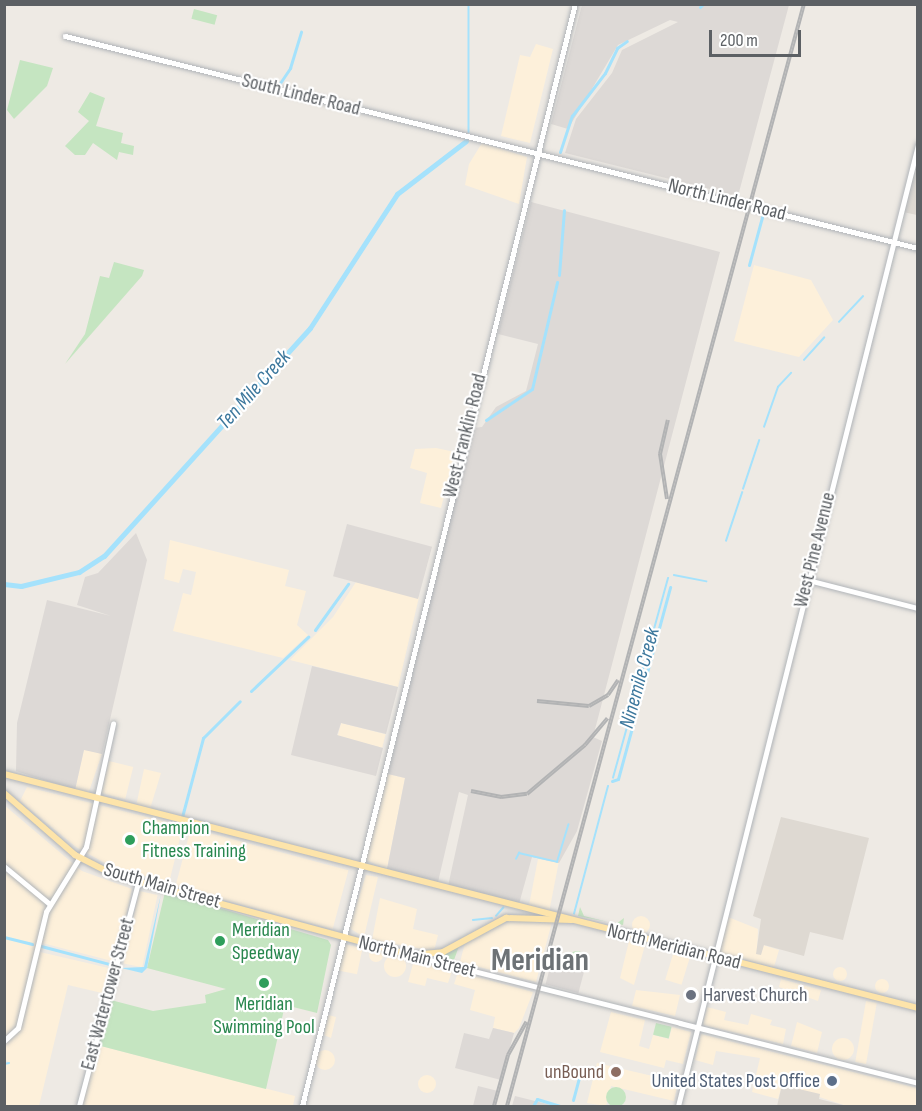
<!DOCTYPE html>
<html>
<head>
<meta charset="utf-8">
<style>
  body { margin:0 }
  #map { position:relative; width:922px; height:1111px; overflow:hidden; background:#eeeae4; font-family:"Sofia Sans Condensed",sans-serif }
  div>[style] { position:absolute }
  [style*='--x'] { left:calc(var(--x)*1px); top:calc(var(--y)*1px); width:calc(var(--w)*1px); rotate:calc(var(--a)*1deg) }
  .commercial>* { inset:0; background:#fdf0da; transform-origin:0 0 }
  .round { border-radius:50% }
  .industrial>* { inset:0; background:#ddd9d6; transform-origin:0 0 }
  .education>* { inset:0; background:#ded9d2 }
  .green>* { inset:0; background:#c5e5c1; transform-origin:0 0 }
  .water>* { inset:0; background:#a5e2fc }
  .stream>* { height:1.5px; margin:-0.75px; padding:0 0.75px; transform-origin:0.75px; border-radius:0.75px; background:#a5e2fc }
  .canal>* { height:3px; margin:-1.5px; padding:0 1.5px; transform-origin:1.5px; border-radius:1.5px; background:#a5e2fc }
  .river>* { height:5px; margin:-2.5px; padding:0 2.5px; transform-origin:2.5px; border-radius:2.5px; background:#a5e2fc }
  .roads { filter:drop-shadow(0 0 2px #b0b4b8) drop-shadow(0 0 2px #b0b4b8) }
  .secondary>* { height:4.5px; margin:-2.25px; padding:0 2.25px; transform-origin:2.25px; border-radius:2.25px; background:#fff }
  .primary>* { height:6px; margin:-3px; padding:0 3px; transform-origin:3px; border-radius:3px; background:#fde4aa }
  .rail>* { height:4px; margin-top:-2px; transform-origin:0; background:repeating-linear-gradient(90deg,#fff 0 4.5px,#b2b3b4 0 9px); box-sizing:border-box; border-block:2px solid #b2b3b4 }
  .dots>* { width:16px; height:16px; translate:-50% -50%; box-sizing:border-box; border:3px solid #fff; border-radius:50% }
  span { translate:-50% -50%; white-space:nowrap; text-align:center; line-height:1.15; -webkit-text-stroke:4.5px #fff; paint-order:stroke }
  .street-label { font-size:20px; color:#5c6064 }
  .leisure-label { font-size:20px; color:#27864d }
  .left { translate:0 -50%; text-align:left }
  .worship-label { font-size:20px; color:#5b616d }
  .education-label { font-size:20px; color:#785e54 }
  .right { translate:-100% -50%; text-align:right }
  .service-label { font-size:20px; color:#4e5e75 }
  .water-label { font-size:21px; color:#3d789d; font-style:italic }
  .town-label { font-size:32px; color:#6d7276; font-weight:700 }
  .frame { position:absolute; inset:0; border:6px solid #5c6064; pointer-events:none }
  .scale { position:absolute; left:709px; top:30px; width:92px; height:27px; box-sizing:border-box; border:3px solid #5c6064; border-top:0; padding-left:8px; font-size:18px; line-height:21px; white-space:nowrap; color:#5c6064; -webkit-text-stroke:4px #fff; paint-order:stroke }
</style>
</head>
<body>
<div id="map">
  <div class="commercial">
    <i style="clip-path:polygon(536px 44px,553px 49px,530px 143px,501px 136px,520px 55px,530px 57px)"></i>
    <i style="clip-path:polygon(482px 143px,527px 157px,519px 204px,465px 185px,469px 164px)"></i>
    <i style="clip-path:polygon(754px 265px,811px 280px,833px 320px,799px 357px,734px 341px)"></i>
    <i style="clip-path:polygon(436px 448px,455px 452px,441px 508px,420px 503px,427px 473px,410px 468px,415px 449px)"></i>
    <i style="clip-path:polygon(170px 540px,289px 570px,285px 586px,306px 591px,297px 625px,308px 635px,283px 658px,173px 631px,183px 593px,191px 595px,196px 572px,183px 569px,179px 583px,164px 579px)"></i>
    <i style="clip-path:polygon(356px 582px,419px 597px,398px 687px,290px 660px,333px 617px)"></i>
    <i style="left:341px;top:723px;width:46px;height:14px;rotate:14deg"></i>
    <i style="clip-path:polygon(84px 749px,102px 754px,88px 794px,75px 790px)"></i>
    <i style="left:109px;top:761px;width:25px;height:33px;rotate:14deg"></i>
    <i style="clip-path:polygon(144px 769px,161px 773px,150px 809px,136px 806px)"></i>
    <i style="clip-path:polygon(388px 774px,405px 778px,387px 869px,366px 860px)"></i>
    <i style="clip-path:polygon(27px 787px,183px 826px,169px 883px,110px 866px,76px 847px,20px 801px)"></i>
    <i style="clip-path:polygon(4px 805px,82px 871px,132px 889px,116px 962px,42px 943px,40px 952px,113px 969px,102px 993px,68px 985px,39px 1106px,5px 1106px,5px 1065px,10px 1063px,4px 1059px)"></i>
    <i style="left:191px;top:828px;width:163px;height:61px;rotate:15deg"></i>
    <i style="left:538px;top:859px;width:21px;height:49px;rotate:11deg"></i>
    <i style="clip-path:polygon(366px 875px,378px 877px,364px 937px,349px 928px)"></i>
    <i style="left:139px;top:891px;width:19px;height:74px;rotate:12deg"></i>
    <i style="clip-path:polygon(380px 898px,417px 909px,413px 929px,438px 935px,434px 951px,372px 940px)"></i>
    <i class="round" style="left:632px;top:916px;width:18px;height:18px"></i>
    <i style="clip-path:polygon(728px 917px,758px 929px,757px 954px,763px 945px,779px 950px,774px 967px,719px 953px)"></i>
    <i style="clip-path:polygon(512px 920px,552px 922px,536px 982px,460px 962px,465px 943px)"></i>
    <i style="clip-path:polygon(629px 941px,645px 945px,634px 985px,620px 978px)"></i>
    <i style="left:344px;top:944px;width:19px;height:27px;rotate:12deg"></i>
    <i class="round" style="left:369px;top:948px;width:14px;height:14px"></i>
    <i style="left:674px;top:951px;width:17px;height:30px;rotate:17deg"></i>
    <i class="round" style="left:384px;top:955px;width:22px;height:22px"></i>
    <i style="clip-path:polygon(414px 960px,452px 971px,448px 983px,427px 978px,425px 986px,408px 982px)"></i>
    <i class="round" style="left:833px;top:967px;width:14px;height:14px"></i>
    <i style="clip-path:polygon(458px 972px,533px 992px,519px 1028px,514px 1033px,493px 1028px,495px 1017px,470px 1010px,475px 990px,454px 984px)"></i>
    <i style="clip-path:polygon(781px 979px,821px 990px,818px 1001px,779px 987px)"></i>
    <i class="round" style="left:875px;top:979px;width:14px;height:14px"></i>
    <i style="clip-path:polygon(636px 990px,680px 995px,675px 1016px,632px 1006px)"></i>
    <i style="left:866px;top:1001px;width:11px;height:62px;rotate:10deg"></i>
    <i style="clip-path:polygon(707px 1007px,726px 1012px,724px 1020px,748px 1025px,751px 1014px,772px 1020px,770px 1025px,786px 1029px,783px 1044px,703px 1025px)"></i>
    <i style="clip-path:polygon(611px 1012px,645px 1020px,639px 1046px,649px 1049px,653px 1035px,669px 1039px,672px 1027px,691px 1032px,683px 1064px,666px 1060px,664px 1068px,600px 1052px)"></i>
    <i style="clip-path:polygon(328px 1015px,336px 1017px,331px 1038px,324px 1035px)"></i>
    <i style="clip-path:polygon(797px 1022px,822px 1032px,817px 1053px,791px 1046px)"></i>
    <i style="clip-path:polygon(701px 1034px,917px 1088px,917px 1106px,847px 1106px,782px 1085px,778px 1099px,752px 1092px,760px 1058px,716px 1051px,713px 1065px,695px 1060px)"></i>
    <i class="round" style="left:832px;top:1038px;width:22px;height:22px"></i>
    <i style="clip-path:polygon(97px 1045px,295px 1096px,293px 1106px,82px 1106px)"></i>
    <i class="round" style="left:315px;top:1050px;width:20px;height:20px"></i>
    <i style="clip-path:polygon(597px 1063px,678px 1082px,674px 1101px,611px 1086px,606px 1106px,587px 1103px)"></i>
    <i class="round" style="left:418px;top:1075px;width:18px;height:18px"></i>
  </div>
  <div class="industrial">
    <i style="clip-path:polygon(582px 5px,789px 5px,738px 196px,565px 153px,576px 119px,612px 73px,622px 50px,678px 22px,670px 20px,618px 45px,568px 129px,551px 124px)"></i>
    <i style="clip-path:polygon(531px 202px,720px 252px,593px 737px,602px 741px,577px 831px,559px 863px,532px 857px,519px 904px,448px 886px,468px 795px,459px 792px,438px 882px,387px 869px,405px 778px,388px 774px,472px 428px,482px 427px,496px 407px,526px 391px,538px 344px,498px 334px)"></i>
    <i style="left:347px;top:524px;width:88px;height:54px;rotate:15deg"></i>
    <i style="clip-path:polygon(136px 533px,147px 560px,102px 754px,84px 750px,75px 790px,16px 771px,17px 723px,47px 600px,111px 616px,77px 605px,85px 577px,98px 573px)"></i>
    <i style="clip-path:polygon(312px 666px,398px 687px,386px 734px,341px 723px,337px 735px,383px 748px,376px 776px,291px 755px)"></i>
    <i style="left:552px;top:960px;width:34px;height:25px;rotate:15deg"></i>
    <i style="clip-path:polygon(493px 1028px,514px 1033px,501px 1080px,455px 1068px,464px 1033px,489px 1039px)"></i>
    <i style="clip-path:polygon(478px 1086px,498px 1091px,494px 1106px,473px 1106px)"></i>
    <i style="clip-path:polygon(515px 1096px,555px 1106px,512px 1106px)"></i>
  </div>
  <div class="education">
    <i style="clip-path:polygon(917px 156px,917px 215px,903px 212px)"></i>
    <i style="clip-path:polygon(781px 817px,869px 838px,843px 940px,810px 932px,804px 956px,764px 945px,761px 955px,756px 954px,761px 919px,753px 916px)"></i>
    <i style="clip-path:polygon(782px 1085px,820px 1094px,819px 1099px,847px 1106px,777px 1106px)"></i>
  </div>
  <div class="green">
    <i style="left:194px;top:9px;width:24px;height:10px;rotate:15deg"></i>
    <i style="clip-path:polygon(20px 60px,53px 68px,47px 86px,14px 119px,7px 110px)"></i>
    <i style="clip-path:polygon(90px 92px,105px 98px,96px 126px,123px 133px,121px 143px,134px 146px,133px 155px,119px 152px,117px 160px,93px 143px,85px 155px,75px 155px,65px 146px,89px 121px,78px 112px)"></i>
    <i style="clip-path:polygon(114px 262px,144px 270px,142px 276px,65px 364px,85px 334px,100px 276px,109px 278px)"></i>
    <i style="clip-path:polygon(165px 892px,328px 940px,331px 945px,317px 1013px,285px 1005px,266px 1089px,97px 1045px,107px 999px,153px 1011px,206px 1003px,205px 995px,226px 989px,147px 968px)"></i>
    <i style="clip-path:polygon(580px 907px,584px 916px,616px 924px,624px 918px,623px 925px,578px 916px)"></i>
    <i style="clip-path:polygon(459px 946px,454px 960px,438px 959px,439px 956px)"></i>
    <i class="round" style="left:569px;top:951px;width:16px;height:16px"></i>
    <i style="left:656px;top:1023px;width:16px;height:12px;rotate:14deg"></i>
    <i class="round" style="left:606px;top:1087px;width:20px;height:20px"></i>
  </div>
  <div class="water">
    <i style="clip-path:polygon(161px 894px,147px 968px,142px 973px,121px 968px,144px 967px)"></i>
  </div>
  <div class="stream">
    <i style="--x:469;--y:4;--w:128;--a:90"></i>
    <i style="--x:839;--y:322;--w:35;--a:-47"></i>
    <i style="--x:804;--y:360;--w:30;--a:-48"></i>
    <i style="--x:764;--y:427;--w:42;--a:-70.7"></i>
    <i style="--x:778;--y:387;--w:19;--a:-47"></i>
    <i style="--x:743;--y:489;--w:51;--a:-71.6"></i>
    <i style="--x:726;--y:541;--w:51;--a:-71.6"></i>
    <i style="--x:674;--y:575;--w:33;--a:11"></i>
    <i style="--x:613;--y:778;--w:207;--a:-74.6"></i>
    <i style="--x:516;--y:859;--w:7;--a:-63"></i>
    <i style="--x:519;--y:853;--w:39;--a:13"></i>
    <i style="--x:557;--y:862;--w:39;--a:-73"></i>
    <i style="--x:574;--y:914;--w:132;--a:-75.1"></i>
    <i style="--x:496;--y:916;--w:11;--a:-49"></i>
    <i style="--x:473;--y:920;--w:19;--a:-6"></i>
    <i style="--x:4;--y:1064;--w:5;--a:-11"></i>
  </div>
  <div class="canal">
    <i style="--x:700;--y:7;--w:4;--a:-45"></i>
    <i style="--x:278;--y:86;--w:22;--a:-56"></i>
    <i style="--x:290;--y:68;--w:38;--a:-73"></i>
    <i style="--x:560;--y:152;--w:38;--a:-72"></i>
    <i style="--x:572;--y:116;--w:54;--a:-52.5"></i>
    <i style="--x:605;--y:73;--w:28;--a:-64"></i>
    <i style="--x:617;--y:48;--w:12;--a:-35"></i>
    <i style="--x:749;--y:265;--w:50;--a:-74.8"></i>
    <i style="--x:559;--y:275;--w:65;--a:-85.6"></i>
    <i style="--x:486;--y:420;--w:55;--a:-34"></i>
    <i style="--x:532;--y:389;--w:110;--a:-76.8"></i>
    <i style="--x:809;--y:592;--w:5;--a:-79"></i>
    <i style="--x:315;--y:630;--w:57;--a:-54.3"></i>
    <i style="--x:251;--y:691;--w:79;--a:-43.5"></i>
    <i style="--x:612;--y:781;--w:6;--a:-18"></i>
    <i style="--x:618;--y:779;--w:199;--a:-74.8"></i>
    <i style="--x:182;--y:817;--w:82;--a:-75.1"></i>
    <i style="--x:203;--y:738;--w:52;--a:-45"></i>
    <i style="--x:4;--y:937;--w:29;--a:14"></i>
    <i style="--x:41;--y:946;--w:74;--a:14.8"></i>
    <i style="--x:573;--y:1100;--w:23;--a:-75"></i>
    <i style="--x:533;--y:1106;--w:8;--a:-60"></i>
    <i style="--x:537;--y:1099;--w:24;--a:17"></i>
  </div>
  <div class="river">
    <i style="--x:4;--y:584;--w:17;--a:7"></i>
    <i style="--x:21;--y:586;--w:60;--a:-13.6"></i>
    <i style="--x:79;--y:572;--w:30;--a:-33"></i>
    <i style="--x:104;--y:556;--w:307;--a:-47.9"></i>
    <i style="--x:310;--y:328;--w:160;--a:-57"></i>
    <i style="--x:397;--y:194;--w:87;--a:-37.5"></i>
  </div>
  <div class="roads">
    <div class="secondary">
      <i style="--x:65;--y:36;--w:879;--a:13.96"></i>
      <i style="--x:808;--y:580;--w:114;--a:14.3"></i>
      <i style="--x:4;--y:866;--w:60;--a:39.6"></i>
      <i style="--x:414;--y:956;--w:274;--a:14.1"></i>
      <i style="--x:680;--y:1023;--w:245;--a:14.1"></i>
      <i style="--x:4;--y:1041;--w:19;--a:-43"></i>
      <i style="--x:18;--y:1028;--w:119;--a:-76.4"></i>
      <i style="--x:46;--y:912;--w:76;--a:-58.4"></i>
      <i style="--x:86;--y:847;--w:126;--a:-77.6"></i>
      <i style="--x:79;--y:1106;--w:232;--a:-75.2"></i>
      <i style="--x:302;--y:1106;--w:1135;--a:-76.09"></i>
      <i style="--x:678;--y:1106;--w:991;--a:-75.98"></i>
    </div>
    <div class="primary">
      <i style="--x:4;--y:774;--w:943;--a:14.36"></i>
      <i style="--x:4;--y:793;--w:94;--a:41.1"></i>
      <i style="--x:75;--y:855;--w:44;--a:27.1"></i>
      <i style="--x:114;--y:875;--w:308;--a:15.1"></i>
      <i style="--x:411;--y:955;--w:32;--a:-5"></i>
      <i style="--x:443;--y:952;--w:72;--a:-28.4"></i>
      <i style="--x:506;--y:918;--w:65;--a:1.8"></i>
    </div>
  </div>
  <div class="rail">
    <i style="--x:667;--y:499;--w:46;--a:-98.8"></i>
    <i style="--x:660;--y:454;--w:35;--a:-77"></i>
    <i style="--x:537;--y:701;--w:52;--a:5.5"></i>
    <i style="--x:589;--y:706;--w:22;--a:-30"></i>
    <i style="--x:608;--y:695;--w:18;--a:-56"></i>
    <i style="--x:471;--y:791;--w:31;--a:11"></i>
    <i style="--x:501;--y:797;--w:26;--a:-7"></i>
    <i style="--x:527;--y:794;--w:76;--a:-40.2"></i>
    <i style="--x:585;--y:745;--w:35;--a:-50"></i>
    <i style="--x:494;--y:1106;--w:53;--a:-74.6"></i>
    <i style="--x:508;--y:1055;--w:38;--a:-61"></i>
    <i style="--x:507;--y:1106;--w:1141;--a:-74.92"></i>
  </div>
  <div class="dots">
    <i style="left:130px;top:840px;background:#2e9e5b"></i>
    <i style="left:220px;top:941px;background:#2e9e5b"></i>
    <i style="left:264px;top:983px;background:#2e9e5b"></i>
    <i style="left:691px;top:995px;background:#6b7280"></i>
    <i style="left:616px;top:1072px;background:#8d6e63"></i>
    <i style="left:832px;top:1081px;background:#5c6f8a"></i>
  </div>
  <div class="street-label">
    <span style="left:301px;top:95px;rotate:14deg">South Linder Road</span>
    <span style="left:727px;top:200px;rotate:14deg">North Linder Road</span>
    <span style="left:465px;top:436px;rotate:-76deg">West Franklin Road</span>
    <span style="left:815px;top:550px;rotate:-76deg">West Pine Avenue</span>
    <span style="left:162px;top:886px;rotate:16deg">South Main Street</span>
    <span style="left:674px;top:947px;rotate:14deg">North Meridian Road</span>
    <span style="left:417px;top:957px;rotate:14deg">North Main Street</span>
    <span style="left:108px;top:994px;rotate:-75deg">East Watertower Street</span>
  </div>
  <div class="leisure-label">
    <span class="left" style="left:142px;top:840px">Champion<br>Fitness Training</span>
    <span class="left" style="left:232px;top:942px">Meridian<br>Speedway</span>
    <span style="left:264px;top:1016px">Meridian<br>Swimming Pool</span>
  </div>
  <div class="worship-label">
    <span class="left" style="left:703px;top:995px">Harvest Church</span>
  </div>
  <div class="education-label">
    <span class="right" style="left:604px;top:1072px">unBound</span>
  </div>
  <div class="service-label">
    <span class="right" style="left:820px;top:1081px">United States Post Office</span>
  </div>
  <div class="water-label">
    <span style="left:254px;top:390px;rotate:-48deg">Ten Mile Creek</span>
    <span style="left:640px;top:678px;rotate:-75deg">Ninemile Creek</span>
  </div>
  <div class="town-label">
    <span style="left:540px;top:961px">Meridian</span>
  </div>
  <div class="frame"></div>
  <div class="scale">200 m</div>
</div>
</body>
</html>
